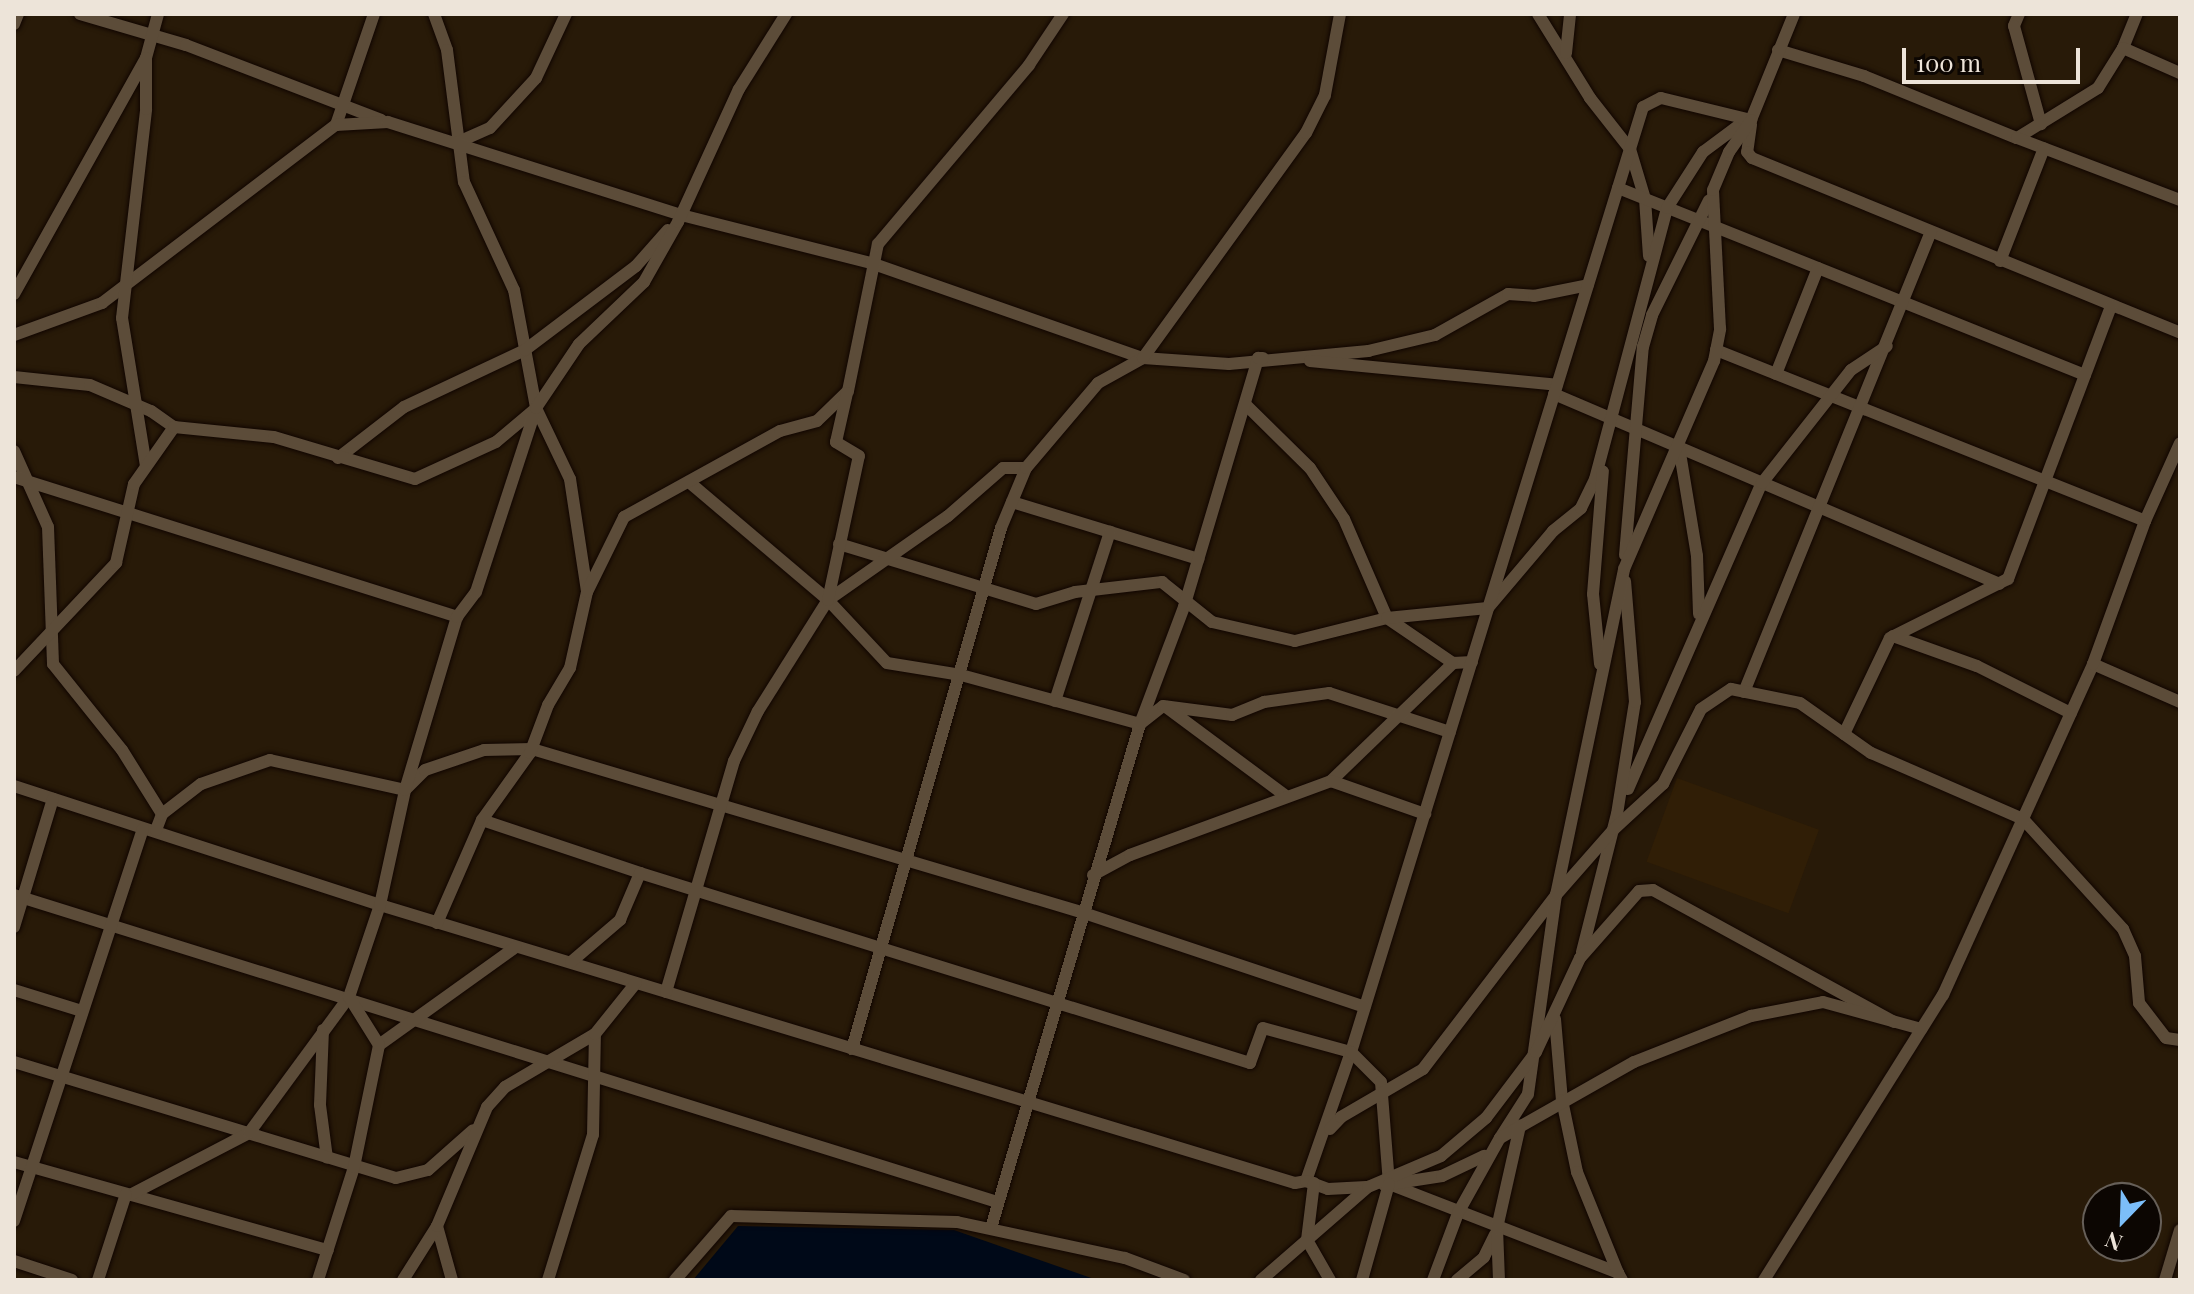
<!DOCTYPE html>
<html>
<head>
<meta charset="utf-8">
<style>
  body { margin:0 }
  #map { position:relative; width:2194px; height:1294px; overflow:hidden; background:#281a08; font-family:"Playfair Display",serif }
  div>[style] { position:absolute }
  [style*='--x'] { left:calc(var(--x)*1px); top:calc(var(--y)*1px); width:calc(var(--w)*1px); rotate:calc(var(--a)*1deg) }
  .built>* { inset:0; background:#301e06; transform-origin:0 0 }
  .water>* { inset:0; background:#000918 }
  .roads { filter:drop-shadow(0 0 2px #100500) drop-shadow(0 0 2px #100500) }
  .minor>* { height:12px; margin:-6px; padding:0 6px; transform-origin:6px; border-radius:6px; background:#5c4c39 }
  span { translate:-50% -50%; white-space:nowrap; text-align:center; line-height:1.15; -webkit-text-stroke:8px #0c0602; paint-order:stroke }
  .frame { position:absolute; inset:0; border:16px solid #ede4d9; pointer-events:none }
  .north { position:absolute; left:2082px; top:1182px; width:80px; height:80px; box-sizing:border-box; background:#0c0602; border:2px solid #665f58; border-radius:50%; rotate:203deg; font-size:22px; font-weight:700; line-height:32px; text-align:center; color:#ede4d9 }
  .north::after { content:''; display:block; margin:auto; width:28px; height:36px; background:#7cbef9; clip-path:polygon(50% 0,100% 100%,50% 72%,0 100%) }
  .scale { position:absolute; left:1902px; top:48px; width:178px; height:36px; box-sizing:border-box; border:4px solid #ede4d9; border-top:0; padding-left:10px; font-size:24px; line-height:28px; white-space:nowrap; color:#ede4d9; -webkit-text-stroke:6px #0c0602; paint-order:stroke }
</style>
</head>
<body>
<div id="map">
  <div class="built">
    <i style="left:1677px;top:778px;width:151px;height:89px;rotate:20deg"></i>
  </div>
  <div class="water">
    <i style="clip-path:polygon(738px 1226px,954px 1230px,1097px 1280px,693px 1280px)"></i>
  </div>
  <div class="roads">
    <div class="minor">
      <i style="--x:80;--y:14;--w:110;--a:16.3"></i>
      <i style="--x:186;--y:45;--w:209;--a:21"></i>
      <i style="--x:434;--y:14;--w:38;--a:70"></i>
      <i style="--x:447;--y:50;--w:133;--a:82.7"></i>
      <i style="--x:464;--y:182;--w:119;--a:65.2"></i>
      <i style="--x:514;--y:290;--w:120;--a:79.4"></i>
      <i style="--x:536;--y:408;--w:79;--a:64.4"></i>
      <i style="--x:570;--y:479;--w:114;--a:81.4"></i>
      <i style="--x:1538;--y:14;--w:99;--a:58.2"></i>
      <i style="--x:1590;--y:98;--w:65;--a:51.9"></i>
      <i style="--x:1630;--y:149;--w:52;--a:73.3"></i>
      <i style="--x:1645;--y:199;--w:57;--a:86"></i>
      <i style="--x:2019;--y:14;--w:13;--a:113"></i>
      <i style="--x:2014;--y:26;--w:102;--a:74.6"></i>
      <i style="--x:14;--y:24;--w:11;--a:-68"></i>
      <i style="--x:2123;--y:48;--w:37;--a:-68"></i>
      <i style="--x:1778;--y:50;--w:90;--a:16.8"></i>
      <i style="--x:1864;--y:76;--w:165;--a:22.1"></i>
      <i style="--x:2017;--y:138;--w:95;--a:-31.7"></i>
      <i style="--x:2098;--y:88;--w:47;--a:-58"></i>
      <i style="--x:2123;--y:48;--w:62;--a:23.7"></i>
      <i style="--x:1566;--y:53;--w:39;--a:-84"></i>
      <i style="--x:336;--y:125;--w:117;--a:-71.1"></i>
      <i style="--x:1751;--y:125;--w:27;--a:98"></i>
      <i style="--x:1747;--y:152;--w:8;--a:50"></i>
      <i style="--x:1752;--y:158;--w:462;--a:22.2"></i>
      <i style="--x:2017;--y:138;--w:174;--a:20.8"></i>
      <i style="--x:456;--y:143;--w:37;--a:-24"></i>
      <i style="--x:490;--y:128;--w:68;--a:-47.4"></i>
      <i style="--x:536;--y:78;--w:71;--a:-64.9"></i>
      <i style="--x:1618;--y:188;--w:503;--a:21.82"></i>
      <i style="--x:2000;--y:261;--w:121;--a:-68.7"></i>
      <i style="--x:14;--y:294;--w:270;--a:-60.8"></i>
      <i style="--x:146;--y:58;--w:46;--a:-74.7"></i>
      <i style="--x:14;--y:335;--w:94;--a:-20"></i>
      <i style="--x:102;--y:303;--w:294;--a:-37.3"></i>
      <i style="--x:336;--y:125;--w:52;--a:-3.3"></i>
      <i style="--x:388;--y:122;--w:307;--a:17.6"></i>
      <i style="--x:681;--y:215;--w:196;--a:14.2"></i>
      <i style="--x:871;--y:263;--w:288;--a:19.3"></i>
      <i style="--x:1143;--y:358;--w:86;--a:4"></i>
      <i style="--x:1229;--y:364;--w:140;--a:-5.3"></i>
      <i style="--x:1368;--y:351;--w:69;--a:-13.4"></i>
      <i style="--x:1435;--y:335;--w:84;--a:-29.3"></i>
      <i style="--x:1508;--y:294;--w:26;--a:4"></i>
      <i style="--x:1534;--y:296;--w:55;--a:-11.5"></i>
      <i style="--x:1716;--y:350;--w:462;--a:21.7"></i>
      <i style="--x:1310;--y:361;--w:248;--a:5.5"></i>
      <i style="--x:1776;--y:374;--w:114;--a:-68.4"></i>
      <i style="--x:14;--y:377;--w:76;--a:6"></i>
      <i style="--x:90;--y:385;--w:66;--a:23.1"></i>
      <i style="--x:151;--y:411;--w:28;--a:35"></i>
      <i style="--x:1554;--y:394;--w:484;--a:23.1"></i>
      <i style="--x:1245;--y:404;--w:91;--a:44.6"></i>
      <i style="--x:1310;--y:468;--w:61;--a:56.3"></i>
      <i style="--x:1344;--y:519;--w:108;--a:66.5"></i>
      <i style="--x:1387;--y:618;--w:80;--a:34.3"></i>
      <i style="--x:1453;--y:663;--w:19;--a:-3"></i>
      <i style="--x:1679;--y:447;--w:110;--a:80.6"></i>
      <i style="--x:1697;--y:556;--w:58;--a:88"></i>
      <i style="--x:14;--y:451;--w:83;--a:65.9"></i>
      <i style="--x:48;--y:527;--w:137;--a:87.9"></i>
      <i style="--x:53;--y:664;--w:110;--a:51.3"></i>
      <i style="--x:122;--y:750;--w:75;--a:58"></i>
      <i style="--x:338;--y:458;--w:83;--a:-37.7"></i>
      <i style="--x:404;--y:407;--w:134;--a:-25.2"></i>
      <i style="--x:525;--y:350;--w:139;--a:-37.1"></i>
      <i style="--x:636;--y:266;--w:48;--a:-48.4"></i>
      <i style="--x:146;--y:466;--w:150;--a:-99.2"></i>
      <i style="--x:122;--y:318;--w:210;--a:-83.4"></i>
      <i style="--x:146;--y:109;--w:51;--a:-90"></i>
      <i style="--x:14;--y:477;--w:465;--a:17.5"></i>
      <i style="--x:689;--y:482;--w:182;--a:40.3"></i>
      <i style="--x:828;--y:600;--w:86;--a:46.9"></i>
      <i style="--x:887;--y:663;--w:75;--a:9.2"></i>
      <i style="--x:961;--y:675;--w:186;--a:15.3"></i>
      <i style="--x:1140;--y:724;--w:29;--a:-38"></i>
      <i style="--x:1163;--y:706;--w:70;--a:7.4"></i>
      <i style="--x:1232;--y:715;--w:35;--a:-22"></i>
      <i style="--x:1264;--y:702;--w:66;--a:-7.9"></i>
      <i style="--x:1329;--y:693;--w:127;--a:17.9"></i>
      <i style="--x:1012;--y:502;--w:195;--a:17"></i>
      <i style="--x:839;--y:544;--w:206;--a:16.9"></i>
      <i style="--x:1036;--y:604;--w:41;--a:-17.1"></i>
      <i style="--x:1075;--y:592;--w:88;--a:-6.6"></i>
      <i style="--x:1162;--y:582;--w:64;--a:38.7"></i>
      <i style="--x:1212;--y:622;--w:85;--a:12.9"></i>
      <i style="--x:1295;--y:641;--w:95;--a:-14"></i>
      <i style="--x:1387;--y:618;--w:101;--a:-5.7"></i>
      <i style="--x:1488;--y:608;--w:101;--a:-49.8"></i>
      <i style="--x:1553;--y:531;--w:36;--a:-39"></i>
      <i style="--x:1581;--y:508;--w:32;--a:-64"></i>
      <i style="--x:1595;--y:479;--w:280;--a:-75.1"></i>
      <i style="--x:1667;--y:208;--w:67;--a:-57.3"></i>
      <i style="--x:1703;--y:152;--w:54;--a:-36.7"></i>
      <i style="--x:1625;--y:555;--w:209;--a:-85.1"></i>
      <i style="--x:1643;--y:347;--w:33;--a:-74"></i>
      <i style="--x:1652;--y:315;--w:128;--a:-63.6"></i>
      <i style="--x:828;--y:600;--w:146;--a:-35"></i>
      <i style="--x:948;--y:516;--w:73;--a:-41.1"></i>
      <i style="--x:1003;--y:468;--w:23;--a:0"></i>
      <i style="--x:1893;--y:636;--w:89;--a:19.7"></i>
      <i style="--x:1977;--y:666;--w:105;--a:26.6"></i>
      <i style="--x:1600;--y:664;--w:70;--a:-95.7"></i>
      <i style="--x:1593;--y:594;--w:123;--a:-85.4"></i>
      <i style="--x:2093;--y:664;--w:95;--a:23.6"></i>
      <i style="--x:14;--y:671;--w:149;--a:-46.6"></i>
      <i style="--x:116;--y:563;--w:81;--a:-77.2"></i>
      <i style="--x:134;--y:484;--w:70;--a:-54.9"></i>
      <i style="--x:174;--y:427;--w:100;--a:5.7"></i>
      <i style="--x:274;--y:437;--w:147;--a:16.6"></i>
      <i style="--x:415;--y:479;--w:89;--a:-24.6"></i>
      <i style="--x:496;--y:442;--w:50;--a:-40.1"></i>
      <i style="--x:1744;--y:692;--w:497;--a:-67.9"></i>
      <i style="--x:1055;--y:701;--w:178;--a:-72"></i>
      <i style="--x:1166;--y:707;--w:149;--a:36.6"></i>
      <i style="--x:1844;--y:734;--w:106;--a:-64.4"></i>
      <i style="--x:1890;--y:638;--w:132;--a:-26.6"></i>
      <i style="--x:2008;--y:579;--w:292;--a:-69.3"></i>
      <i style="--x:1331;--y:781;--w:170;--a:-44"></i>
      <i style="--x:14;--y:786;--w:385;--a:18"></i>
      <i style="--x:380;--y:905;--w:956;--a:16.9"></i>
      <i style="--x:1295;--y:1183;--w:11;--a:-10"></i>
      <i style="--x:1306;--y:1181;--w:137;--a:-70.8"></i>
      <i style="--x:1351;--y:1052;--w:989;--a:-72.83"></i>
      <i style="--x:1643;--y:107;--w:20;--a:-27"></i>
      <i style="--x:1661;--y:98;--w:93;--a:13.7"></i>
      <i style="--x:1751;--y:120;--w:114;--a:-67.9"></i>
      <i style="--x:1628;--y:789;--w:334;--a:-66.4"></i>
      <i style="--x:1762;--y:483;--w:144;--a:-51.8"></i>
      <i style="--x:1851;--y:370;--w:43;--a:-33.7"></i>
      <i style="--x:482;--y:820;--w:167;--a:18.5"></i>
      <i style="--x:156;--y:830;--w:17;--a:-69"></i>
      <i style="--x:162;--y:814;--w:49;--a:-37.6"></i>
      <i style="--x:201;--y:784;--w:73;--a:-19.2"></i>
      <i style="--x:270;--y:760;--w:138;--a:12.5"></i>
      <i style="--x:405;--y:790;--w:28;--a:-45"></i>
      <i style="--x:425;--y:770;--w:62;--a:-18.7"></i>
      <i style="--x:484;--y:750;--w:48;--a:-1.2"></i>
      <i style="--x:532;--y:749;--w:573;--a:16.54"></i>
      <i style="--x:1081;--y:912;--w:299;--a:18.5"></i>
      <i style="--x:1093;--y:875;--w:42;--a:-28.4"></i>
      <i style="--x:1130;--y:855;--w:214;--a:-20.2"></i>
      <i style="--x:1331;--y:781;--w:100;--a:19.3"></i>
      <i style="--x:14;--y:895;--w:1030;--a:17.34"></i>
      <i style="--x:437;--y:923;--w:112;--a:-66.4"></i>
      <i style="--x:482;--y:820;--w:82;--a:-54.4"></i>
      <i style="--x:530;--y:753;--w:51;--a:-69.4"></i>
      <i style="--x:548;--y:705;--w:43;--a:-59.3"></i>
      <i style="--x:570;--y:668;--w:78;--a:-77.4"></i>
      <i style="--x:587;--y:592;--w:84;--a:-63.7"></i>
      <i style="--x:624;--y:517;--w:178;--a:-28.9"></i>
      <i style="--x:780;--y:431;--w:38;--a:-15"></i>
      <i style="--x:817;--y:421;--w:43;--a:-44.1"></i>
      <i style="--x:848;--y:391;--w:150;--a:-78.5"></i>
      <i style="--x:878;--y:244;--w:234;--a:-49.8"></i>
      <i style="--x:1029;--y:65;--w:61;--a:-56.3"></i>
      <i style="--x:14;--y:927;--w:134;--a:-73.1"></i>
      <i style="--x:1582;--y:952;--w:142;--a:-75.8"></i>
      <i style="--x:1617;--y:814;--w:113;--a:-80.9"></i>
      <i style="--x:1635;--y:702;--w:121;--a:-94.7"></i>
      <i style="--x:571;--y:962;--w:65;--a:-40.6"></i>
      <i style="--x:620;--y:920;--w:51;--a:-66.9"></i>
      <i style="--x:640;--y:873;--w:639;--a:17.3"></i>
      <i style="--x:1250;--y:1063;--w:37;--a:-70"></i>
      <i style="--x:1263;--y:1028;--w:91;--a:15.3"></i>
      <i style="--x:1351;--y:1052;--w:42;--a:45"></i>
      <i style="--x:1381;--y:1082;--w:102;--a:85.5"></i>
      <i style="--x:1389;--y:1184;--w:246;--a:21.2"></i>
      <i style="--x:1618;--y:1273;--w:8;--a:60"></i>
      <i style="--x:14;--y:990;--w:71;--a:17.2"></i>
      <i style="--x:666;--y:992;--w:241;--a:-73.6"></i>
      <i style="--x:734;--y:761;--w:55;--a:-64.4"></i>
      <i style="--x:758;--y:711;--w:131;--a:-57.8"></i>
      <i style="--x:828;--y:600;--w:147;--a:-77.9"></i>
      <i style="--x:859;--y:456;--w:27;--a:-149"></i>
      <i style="--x:836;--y:442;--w:50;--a:-77.3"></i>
      <i style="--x:1555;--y:1019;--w:81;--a:85.1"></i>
      <i style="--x:1562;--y:1100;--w:74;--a:78.2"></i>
      <i style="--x:1577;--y:1172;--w:109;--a:67.9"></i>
      <i style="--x:323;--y:1030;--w:75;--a:92.3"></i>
      <i style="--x:320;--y:1105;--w:53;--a:82.5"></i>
      <i style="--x:379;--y:1045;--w:168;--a:-35.6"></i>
      <i style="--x:852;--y:1049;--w:542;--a:-74.04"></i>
      <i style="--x:1001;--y:528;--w:65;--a:-67.4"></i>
      <i style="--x:1026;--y:468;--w:111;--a:-49.7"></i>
      <i style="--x:1098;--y:383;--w:51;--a:-29.1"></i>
      <i style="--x:1143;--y:358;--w:278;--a:-54.1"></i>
      <i style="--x:1306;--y:133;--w:42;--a:-63.4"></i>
      <i style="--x:1325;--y:95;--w:82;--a:-79.5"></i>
      <i style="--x:14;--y:1062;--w:399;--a:16.9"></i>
      <i style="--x:396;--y:1178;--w:33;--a:-14"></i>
      <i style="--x:428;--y:1170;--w:60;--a:-41.6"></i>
      <i style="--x:1330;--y:1129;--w:16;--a:-47"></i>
      <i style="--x:1341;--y:1117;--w:95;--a:-30.3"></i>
      <i style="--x:1423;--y:1069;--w:219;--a:-52.6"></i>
      <i style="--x:1556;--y:895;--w:88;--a:-48.7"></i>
      <i style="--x:1614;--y:829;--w:67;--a:-42.6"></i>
      <i style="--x:1663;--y:784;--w:84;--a:-63.1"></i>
      <i style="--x:1701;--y:709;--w:36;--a:-34"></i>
      <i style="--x:1731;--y:689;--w:70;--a:11.5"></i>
      <i style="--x:1800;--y:703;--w:87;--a:35.2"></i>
      <i style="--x:1871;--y:753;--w:166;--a:23.5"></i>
      <i style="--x:2023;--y:819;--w:149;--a:47.7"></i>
      <i style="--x:2123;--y:929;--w:30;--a:66"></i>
      <i style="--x:2135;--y:956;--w:47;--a:85.1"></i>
      <i style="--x:2139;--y:1003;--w:44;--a:52.4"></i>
      <i style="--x:2166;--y:1038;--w:14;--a:8"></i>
      <i style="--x:1500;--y:1138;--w:52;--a:-57.5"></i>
      <i style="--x:1528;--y:1094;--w:201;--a:-82"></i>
      <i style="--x:1556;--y:895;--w:333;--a:-78.2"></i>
      <i style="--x:1624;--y:569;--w:227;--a:-66.6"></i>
      <i style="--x:1714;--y:361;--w:33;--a:-79"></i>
      <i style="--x:1720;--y:329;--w:139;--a:-92.9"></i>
      <i style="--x:1713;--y:190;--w:41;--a:-67.2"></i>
      <i style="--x:1729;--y:152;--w:39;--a:-55"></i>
      <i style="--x:14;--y:1162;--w:326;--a:15.7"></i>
      <i style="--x:1306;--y:1181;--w:23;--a:20"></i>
      <i style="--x:1328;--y:1189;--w:38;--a:-3"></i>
      <i style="--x:1314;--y:1183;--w:57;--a:97"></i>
      <i style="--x:1307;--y:1240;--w:46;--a:60.1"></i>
      <i style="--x:1384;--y:1185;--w:59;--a:-8.8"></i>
      <i style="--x:1442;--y:1176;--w:47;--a:-25.5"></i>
      <i style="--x:130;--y:1195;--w:134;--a:-27.5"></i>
      <i style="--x:249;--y:1133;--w:169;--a:-53.7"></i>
      <i style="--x:349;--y:997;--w:97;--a:-71.4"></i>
      <i style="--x:380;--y:905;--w:118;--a:-77.7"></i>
      <i style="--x:405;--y:790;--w:181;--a:-73.3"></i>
      <i style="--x:457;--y:617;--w:31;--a:-53"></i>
      <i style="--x:476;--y:592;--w:194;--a:-71.9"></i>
      <i style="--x:536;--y:408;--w:77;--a:-56.1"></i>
      <i style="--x:579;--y:344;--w:90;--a:-43.6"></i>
      <i style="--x:644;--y:282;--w:69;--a:-60.5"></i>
      <i style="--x:678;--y:222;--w:146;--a:-65.4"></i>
      <i style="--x:739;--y:89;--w:89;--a:-57.9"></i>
      <i style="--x:14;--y:1221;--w:413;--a:-71.8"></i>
      <i style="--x:437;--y:1226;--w:56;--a:74.5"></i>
      <i style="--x:991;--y:1228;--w:526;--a:-73.53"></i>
      <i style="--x:1140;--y:724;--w:125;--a:-69.4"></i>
      <i style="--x:1184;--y:607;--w:260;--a:-73.4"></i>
      <i style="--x:1258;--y:358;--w:5;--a:0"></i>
      <i style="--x:14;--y:1261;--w:61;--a:18.1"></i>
      <i style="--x:98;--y:1280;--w:90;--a:-72"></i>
      <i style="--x:318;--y:1280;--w:119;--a:-72.3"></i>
      <i style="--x:354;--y:1167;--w:125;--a:-78.4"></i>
      <i style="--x:379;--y:1045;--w:57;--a:-122"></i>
      <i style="--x:403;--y:1280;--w:64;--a:-57.8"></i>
      <i style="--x:437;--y:1226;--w:129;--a:-67.2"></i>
      <i style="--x:487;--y:1107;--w:27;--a:-48"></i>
      <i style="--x:505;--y:1087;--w:104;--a:-30.5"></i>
      <i style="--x:548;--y:1280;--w:152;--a:-72.8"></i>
      <i style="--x:593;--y:1135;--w:101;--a:-88.9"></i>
      <i style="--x:595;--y:1034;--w:65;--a:-51.2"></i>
      <i style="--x:675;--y:1280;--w:85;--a:-48.8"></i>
      <i style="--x:731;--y:1216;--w:226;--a:1.5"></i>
      <i style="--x:957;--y:1222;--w:172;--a:12.1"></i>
      <i style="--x:1125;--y:1258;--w:63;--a:20.4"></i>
      <i style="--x:1261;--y:1280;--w:142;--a:-41"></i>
      <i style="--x:1368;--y:1187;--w:79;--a:-23"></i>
      <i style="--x:1441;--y:1156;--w:59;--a:-40.2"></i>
      <i style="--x:1486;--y:1118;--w:83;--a:-52.9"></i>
      <i style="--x:1536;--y:1052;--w:104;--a:-64.9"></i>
      <i style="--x:1580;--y:958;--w:89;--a:-48.6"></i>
      <i style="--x:1639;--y:891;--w:14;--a:-4"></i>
      <i style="--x:1653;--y:890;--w:275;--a:28.7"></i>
      <i style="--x:1362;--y:1280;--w:100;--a:-74.3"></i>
      <i style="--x:1433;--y:1280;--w:72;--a:-69.5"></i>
      <i style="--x:1458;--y:1213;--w:86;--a:-60.8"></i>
      <i style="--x:1500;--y:1138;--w:154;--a:-29.6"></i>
      <i style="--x:1634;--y:1062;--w:126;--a:-21.5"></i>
      <i style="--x:1751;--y:1016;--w:73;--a:-11"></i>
      <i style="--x:1823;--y:1002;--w:102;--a:15.4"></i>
      <i style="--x:1457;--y:1280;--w:35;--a:-40"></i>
      <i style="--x:1484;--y:1257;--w:25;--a:-64"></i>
      <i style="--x:1499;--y:1280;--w:52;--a:-92.2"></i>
      <i style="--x:1497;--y:1228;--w:105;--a:-77.3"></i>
      <i style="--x:1764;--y:1280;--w:337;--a:-57.9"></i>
      <i style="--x:1943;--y:995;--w:363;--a:-65.6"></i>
      <i style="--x:2093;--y:664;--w:152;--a:-70"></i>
      <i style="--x:2145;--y:521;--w:85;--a:-65.8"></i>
      <i style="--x:2165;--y:1280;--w:52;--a:-73.3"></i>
    </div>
  </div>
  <div class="frame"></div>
  <div class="north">N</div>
  <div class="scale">100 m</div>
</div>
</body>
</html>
